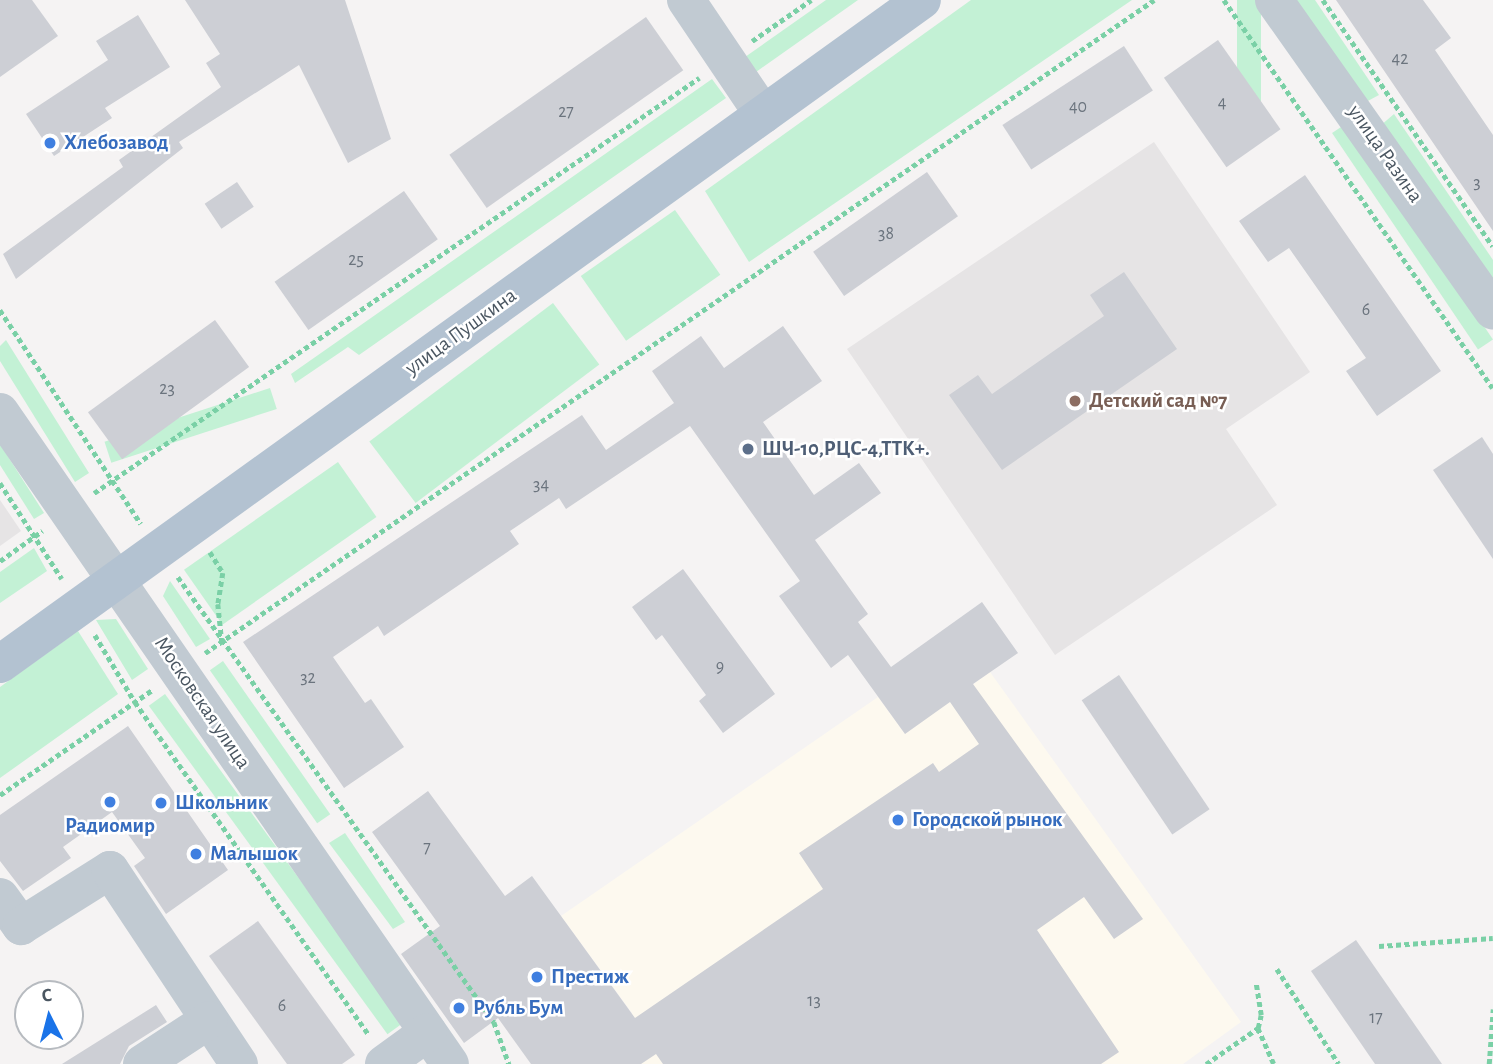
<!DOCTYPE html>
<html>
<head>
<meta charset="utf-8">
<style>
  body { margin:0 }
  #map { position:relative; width:1493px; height:1064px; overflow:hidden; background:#f5f3f3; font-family:"Alegreya Sans",sans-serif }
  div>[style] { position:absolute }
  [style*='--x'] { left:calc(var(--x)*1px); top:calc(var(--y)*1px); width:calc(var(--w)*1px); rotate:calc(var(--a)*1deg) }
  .commercial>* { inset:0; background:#fdf9ef }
  .education>* { inset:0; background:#e6e4e5 }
  .green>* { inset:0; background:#c3f1d5; transform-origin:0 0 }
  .building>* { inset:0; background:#cdcfd5; transform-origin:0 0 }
  .path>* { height:4.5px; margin-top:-2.25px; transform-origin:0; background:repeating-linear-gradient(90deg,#7ad0a6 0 5px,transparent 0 8.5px) }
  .minor>* { height:38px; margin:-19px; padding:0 19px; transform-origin:19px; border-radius:19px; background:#c1cad2 }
  .major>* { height:38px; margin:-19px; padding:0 19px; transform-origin:19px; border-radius:19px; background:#b3c2d1 }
  .dots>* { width:19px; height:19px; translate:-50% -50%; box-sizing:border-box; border:4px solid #fff; border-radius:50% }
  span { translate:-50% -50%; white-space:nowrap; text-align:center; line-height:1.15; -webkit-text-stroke:5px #fff; paint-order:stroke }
  .number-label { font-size:18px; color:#6b747e }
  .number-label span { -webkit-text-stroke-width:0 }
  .shop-label { font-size:21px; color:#366cbe; font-weight:700 }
  .left { translate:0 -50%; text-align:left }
  .street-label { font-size:21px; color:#4a5661 }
  .education-label { font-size:21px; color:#785e54; font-weight:700 }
  .service-label { font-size:21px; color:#4e5e75; font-weight:700 }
  .north { position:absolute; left:14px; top:980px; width:70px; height:70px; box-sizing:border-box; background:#fff; border:2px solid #b7bbc0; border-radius:50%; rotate:354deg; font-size:19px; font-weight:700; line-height:28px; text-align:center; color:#4a5661 }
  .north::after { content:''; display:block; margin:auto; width:24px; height:32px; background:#1a73e8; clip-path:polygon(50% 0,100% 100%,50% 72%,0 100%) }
</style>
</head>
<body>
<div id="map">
  <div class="commercial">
    <i style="clip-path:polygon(990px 672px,1241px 1022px,1183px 1064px,561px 1064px,632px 1013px,561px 916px,878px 697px,905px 734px)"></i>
  </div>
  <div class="education">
    <i style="clip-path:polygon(1154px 142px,1310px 372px,1226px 429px,1277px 505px,1055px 655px,847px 349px)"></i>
    <i style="clip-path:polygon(0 500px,21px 531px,0 546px)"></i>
  </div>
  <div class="green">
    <i style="clip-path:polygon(826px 0,858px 0,756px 72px,745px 57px)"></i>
    <i style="clip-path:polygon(971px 0,1132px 0,749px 262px,705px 191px)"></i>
    <i style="left:1237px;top:0;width:24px;height:132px"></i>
    <i style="clip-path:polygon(1292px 0,1315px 0,1379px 95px,1364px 103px)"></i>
    <i style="clip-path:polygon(712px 79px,726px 98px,359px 355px,348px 347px,295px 383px,291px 374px)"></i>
    <i style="clip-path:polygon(1394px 114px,1493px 260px,1493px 288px,1380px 126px)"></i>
    <i style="left:1347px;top:123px;width:261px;height:18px;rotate:56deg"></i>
    <i style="left:675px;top:210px;width:79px;height:115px;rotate:55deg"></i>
    <i style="left:553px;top:303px;width:77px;height:230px;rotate:53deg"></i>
    <i style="clip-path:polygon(6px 340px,89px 473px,75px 482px,0 361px,0 346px)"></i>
    <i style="left:270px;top:388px;width:22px;height:174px;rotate:72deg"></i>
    <i style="clip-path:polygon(0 444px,44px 513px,34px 519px,0 465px)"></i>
    <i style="left:338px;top:462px;width:67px;height:188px;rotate:55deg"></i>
    <i style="clip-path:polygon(34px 548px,47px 571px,0 603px,0 572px)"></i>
    <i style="clip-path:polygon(170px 581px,210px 639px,196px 647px,163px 596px)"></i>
    <i style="clip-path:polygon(116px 619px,148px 669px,132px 680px,96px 620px)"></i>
    <i style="clip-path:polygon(78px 631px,118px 694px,0 778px,0 687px)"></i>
    <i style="left:223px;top:661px;width:187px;height:16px;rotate:55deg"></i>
    <i style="left:165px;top:694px;width:406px;height:20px;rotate:54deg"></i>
    <i style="clip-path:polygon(345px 833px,405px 922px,393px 929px,329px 843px)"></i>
  </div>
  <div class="building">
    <i style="clip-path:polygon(0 0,32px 0,58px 36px,0 77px)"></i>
    <i style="clip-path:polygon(185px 0,345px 0,391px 139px,348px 163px,299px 65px,179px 142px,183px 148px,16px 279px,3px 254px,123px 167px,119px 160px,221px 87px,206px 63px,220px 54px)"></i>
    <i style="clip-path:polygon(1336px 0,1423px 0,1451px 38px,1435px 50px,1493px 135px,1493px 231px)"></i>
    <i style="clip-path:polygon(138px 15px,170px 67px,105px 108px,112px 118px,54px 156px,26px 114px,108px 60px,96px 41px)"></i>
    <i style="left:646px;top:17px;width:65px;height:240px;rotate:55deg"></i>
    <i style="left:1218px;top:40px;width:109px;height:66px;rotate:55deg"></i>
    <i style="left:1124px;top:46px;width:53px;height:145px;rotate:57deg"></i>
    <i style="left:927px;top:172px;width:54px;height:139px;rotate:55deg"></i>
    <i style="clip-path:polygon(1305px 175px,1441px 371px,1377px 416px,1346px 371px,1366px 358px,1289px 248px,1268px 262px,1239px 221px)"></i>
    <i style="left:237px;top:182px;width:30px;height:39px;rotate:56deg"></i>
    <i style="left:404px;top:191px;width:59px;height:158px;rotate:55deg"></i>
    <i style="clip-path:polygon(1124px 272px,1177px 349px,1002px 470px,949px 395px,978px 375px,992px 394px,1104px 316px,1090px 295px)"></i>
    <i style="left:215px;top:320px;width:58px;height:157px;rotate:54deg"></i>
    <i style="clip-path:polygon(783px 326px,822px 381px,763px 422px,814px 495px,859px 463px,881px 493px,815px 540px,868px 614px,858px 622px,891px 667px,982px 602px,1018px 653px,973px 684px,1143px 919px,1114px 939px,1084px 897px,1037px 930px,1119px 1052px,1101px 1064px,663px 1064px,656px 1054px,641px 1064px,531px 1064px,498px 1018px,464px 1043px,401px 954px,440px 926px,372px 832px,428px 791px,505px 896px,532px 876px,635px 1018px,823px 889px,799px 853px,933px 763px,939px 772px,979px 744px,950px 702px,905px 734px,848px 655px,831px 668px,779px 596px,800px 581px,690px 426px,566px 509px,559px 498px,510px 531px,519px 544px,384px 636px,378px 626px,333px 657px,365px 703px,371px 699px,404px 747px,344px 788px,243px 642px,582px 415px,606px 450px,674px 403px,652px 371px,701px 336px,724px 368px)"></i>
    <i style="clip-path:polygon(1482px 437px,1493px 454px,1493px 559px,1433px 470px)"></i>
    <i style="clip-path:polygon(683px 569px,775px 694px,723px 733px,699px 701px,706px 695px,662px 635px,656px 640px,632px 607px)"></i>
    <i style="left:1119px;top:675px;width:162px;height:45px;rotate:56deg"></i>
    <i style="clip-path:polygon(128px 726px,228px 870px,166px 914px,134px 866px,145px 858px,112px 812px,63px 847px,71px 858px,23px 891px,0 861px,0 815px)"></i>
    <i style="clip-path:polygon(258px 921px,355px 1055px,342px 1064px,287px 1064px,209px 956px)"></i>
    <i style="clip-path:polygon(1356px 940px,1442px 1064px,1375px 1064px,1311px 971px)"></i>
    <i style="clip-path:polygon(156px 1005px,167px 1022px,129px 1046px,120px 1064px,62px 1064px)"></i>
  </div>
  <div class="path">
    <i style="--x:1224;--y:0;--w:472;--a:55.3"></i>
    <i style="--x:1323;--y:0;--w:299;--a:55.4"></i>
    <i style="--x:752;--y:41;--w:72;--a:-34.8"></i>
    <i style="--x:0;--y:310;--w:256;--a:56.6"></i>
    <i style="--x:0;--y:483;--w:114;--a:57.1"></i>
    <i style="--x:94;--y:493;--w:734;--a:-34.45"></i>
    <i style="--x:210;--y:552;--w:25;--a:58"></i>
    <i style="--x:223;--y:573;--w:31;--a:99"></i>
    <i style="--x:218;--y:604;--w:37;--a:84"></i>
    <i style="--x:0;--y:561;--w:52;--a:-35.5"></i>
    <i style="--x:178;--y:577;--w:546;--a:54.62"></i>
    <i style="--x:494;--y:1022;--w:45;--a:70.3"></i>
    <i style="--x:95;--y:635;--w:78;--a:59.2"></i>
    <i style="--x:135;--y:702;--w:407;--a:54.9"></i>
    <i style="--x:205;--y:653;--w:1152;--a:-34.53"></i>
    <i style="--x:0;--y:795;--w:185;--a:-34.6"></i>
    <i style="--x:1379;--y:946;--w:114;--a:-4"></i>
    <i style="--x:1277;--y:969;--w:113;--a:56.9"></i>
    <i style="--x:1258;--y:1028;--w:39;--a:66"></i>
    <i style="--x:1206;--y:1064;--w:63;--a:-34.7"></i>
    <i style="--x:1258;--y:1028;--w:13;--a:-77"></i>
    <i style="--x:1261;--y:1015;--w:32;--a:-99"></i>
    <i style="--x:1489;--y:1064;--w:55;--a:-85.8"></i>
  </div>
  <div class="minor">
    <i style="--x:686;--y:0;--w:138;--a:56"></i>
    <i style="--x:1274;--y:0;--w:380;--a:54.8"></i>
    <i style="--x:0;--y:412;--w:792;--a:55.39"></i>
    <i style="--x:0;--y:897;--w:36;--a:54"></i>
    <i style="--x:21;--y:926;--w:105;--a:-32.2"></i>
    <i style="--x:110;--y:870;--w:233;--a:56.4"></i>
    <i style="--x:142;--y:1064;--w:80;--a:-33.3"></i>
    <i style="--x:384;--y:1064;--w:54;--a:-36"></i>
  </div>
  <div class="major">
    <i style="--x:0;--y:664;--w:1136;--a:-35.76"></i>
  </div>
  <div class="dots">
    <i style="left:50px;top:143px;background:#3f7fe0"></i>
    <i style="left:1075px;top:401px;background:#8d6e63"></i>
    <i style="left:748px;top:449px;background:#5c6f8a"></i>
    <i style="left:110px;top:802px;background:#3f7fe0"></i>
    <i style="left:161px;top:803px;background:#3f7fe0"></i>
    <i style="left:898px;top:820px;background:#3f7fe0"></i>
    <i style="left:196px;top:854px;background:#3f7fe0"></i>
    <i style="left:537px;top:977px;background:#3f7fe0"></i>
    <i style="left:459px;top:1008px;background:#3f7fe0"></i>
  </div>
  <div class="number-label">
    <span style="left:1400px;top:59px">42</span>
    <span style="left:1222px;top:103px">4</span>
    <span style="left:1078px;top:107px">40</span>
    <span style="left:566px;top:112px">27</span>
    <span style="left:1477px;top:183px">3</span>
    <span style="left:886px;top:234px">38</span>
    <span style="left:356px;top:260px">25</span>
    <span style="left:1366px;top:310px">6</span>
    <span style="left:167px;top:389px">23</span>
    <span style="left:541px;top:485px">34</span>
    <span style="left:720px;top:667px">9</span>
    <span style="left:308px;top:678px">32</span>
    <span style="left:427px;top:848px">7</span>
    <span style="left:814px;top:1001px">13</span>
    <span style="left:282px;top:1006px">6</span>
    <span style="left:1376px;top:1018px">17</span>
  </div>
  <div class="shop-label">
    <span class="left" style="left:64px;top:143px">Хлебозавод</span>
    <span class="left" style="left:175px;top:803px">Школьник</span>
    <span class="left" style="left:912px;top:820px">Городской рынок</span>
    <span style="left:110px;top:826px">Радиомир</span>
    <span class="left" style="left:210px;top:854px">Малышок</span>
    <span class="left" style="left:551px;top:977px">Престиж</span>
    <span class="left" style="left:473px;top:1008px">Рубль Бум</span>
  </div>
  <div class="street-label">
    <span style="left:1385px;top:154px;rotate:55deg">улица Разина</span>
    <span style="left:461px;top:332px;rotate:-36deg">улица Пушкина</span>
    <span style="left:202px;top:703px;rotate:56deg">Московская улица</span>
  </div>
  <div class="education-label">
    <span class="left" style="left:1089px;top:401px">Детский сад №7</span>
  </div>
  <div class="service-label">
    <span class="left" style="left:762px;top:449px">ШЧ-10,РЦС-4,ТТК+.</span>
  </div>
  <div class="north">С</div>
</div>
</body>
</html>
